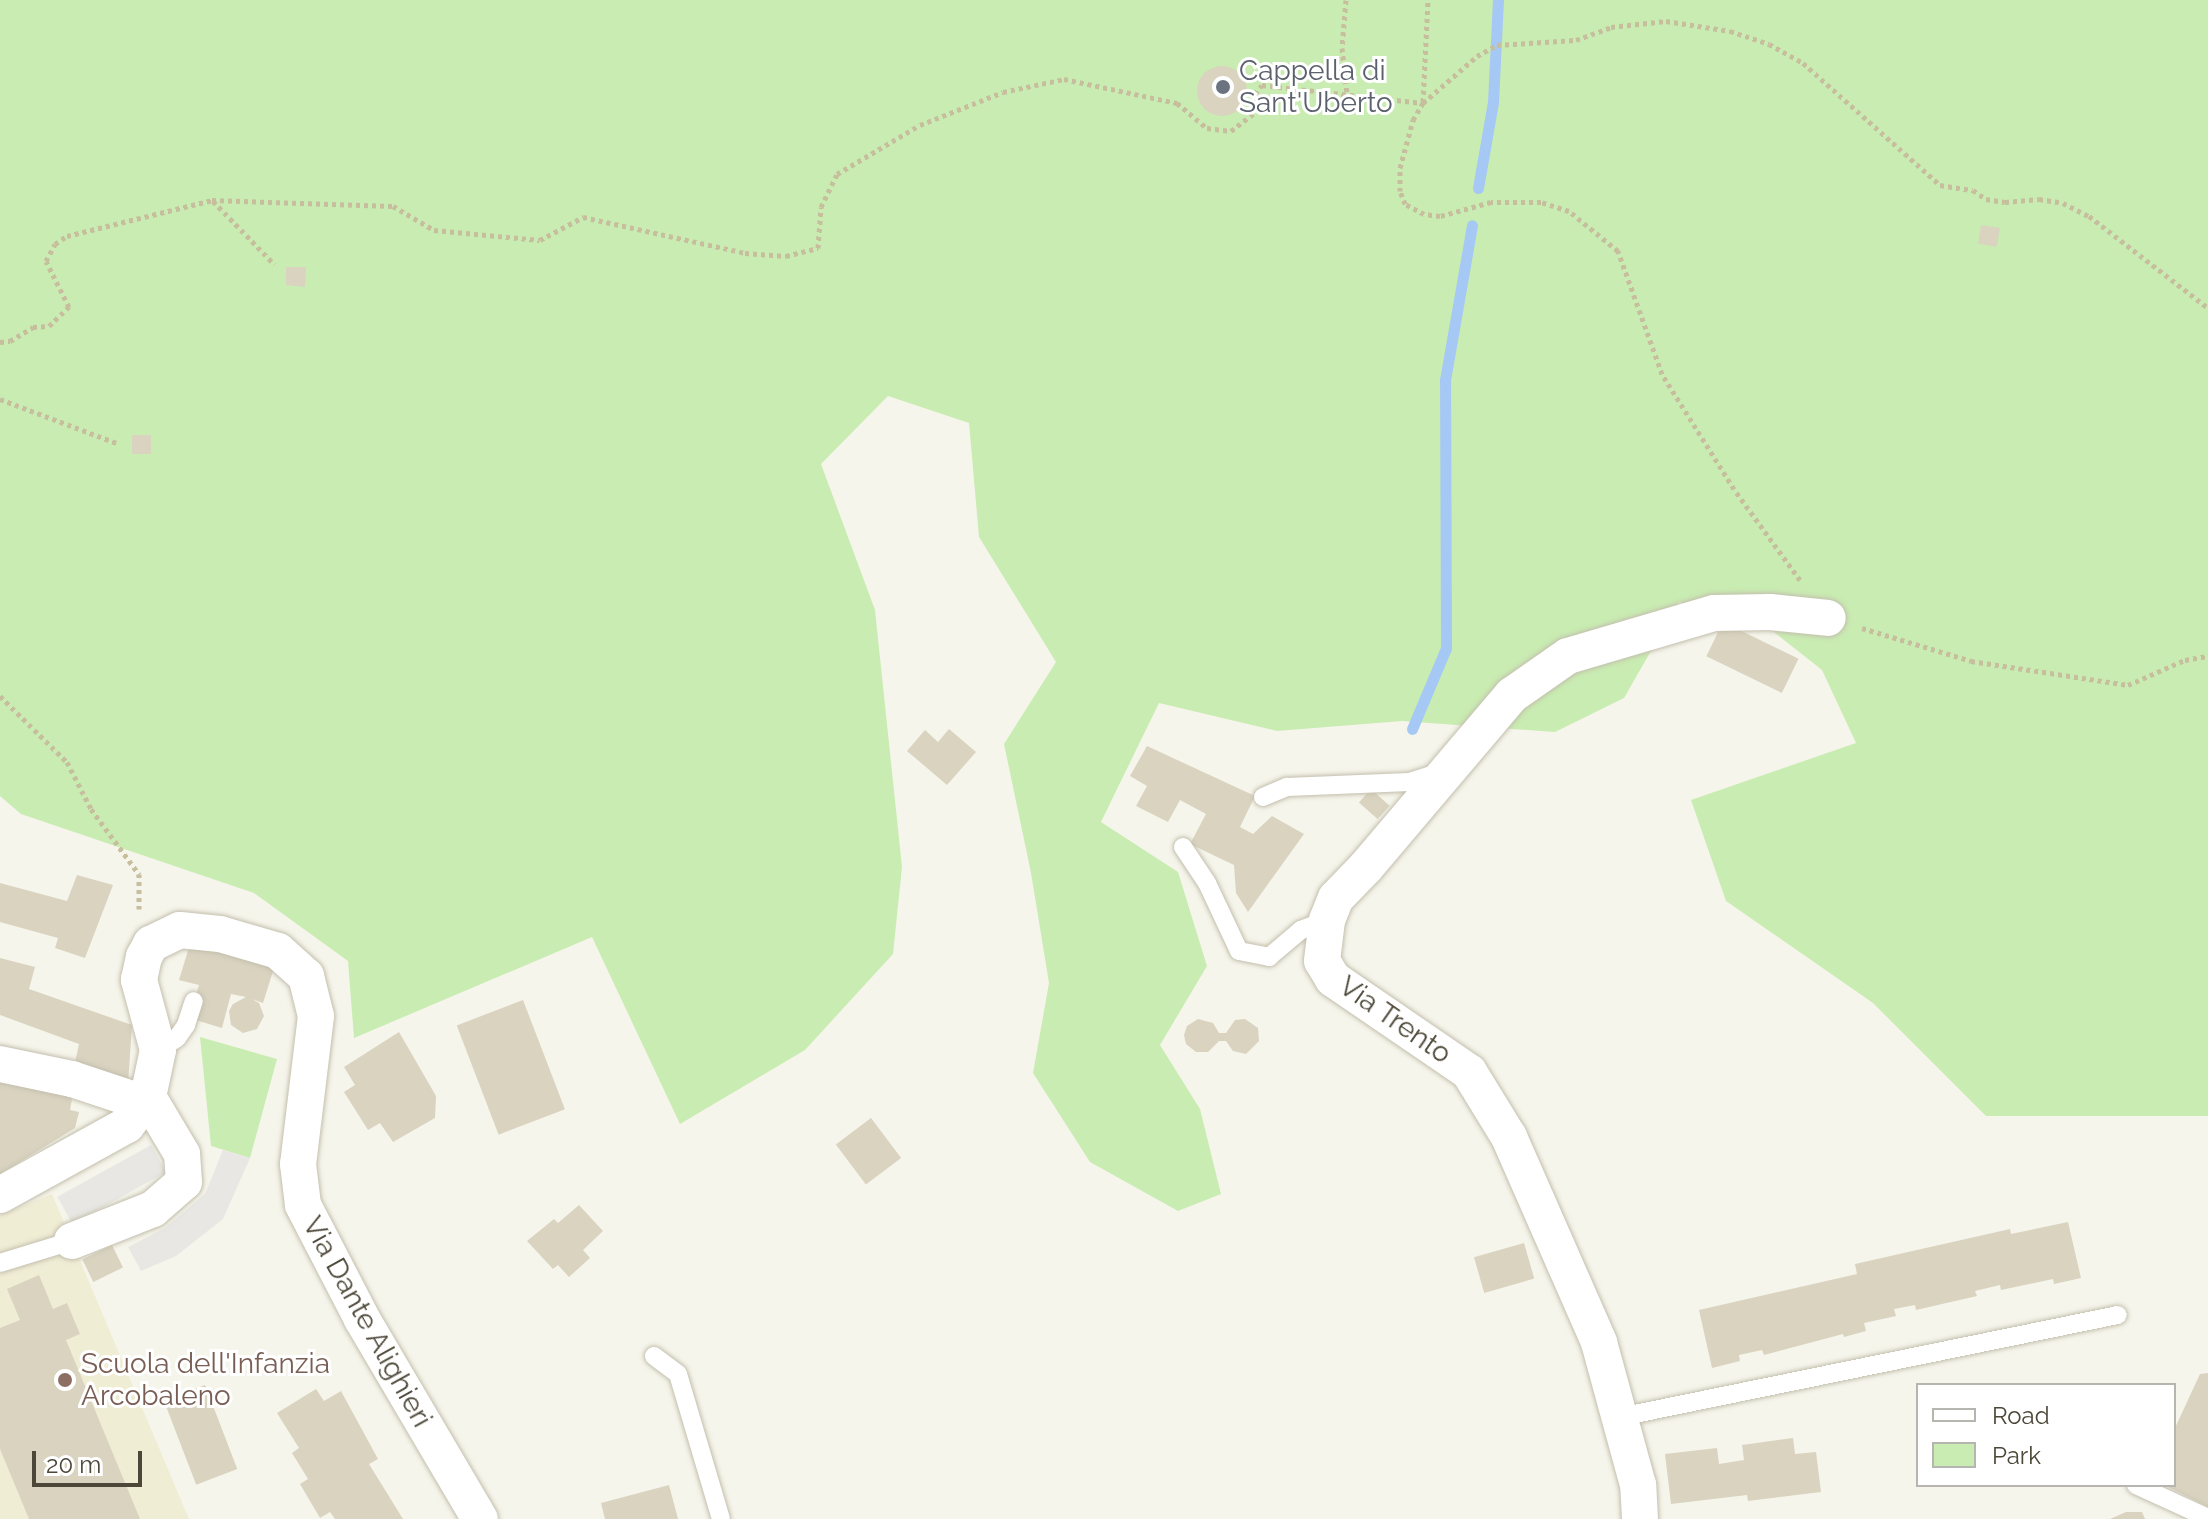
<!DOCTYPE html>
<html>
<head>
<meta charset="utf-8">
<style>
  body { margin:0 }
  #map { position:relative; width:2208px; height:1519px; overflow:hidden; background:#f6f5eb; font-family:Raleway,sans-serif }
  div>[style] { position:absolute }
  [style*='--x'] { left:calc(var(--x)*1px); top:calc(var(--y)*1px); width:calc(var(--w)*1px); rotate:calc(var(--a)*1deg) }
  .education>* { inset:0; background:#f0edd5 }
  .green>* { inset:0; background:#c9ecb2 }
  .parking>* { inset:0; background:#e8e7e3; transform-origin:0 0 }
  .stream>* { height:11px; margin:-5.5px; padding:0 5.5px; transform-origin:5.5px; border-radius:5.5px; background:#a5c8f5 }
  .building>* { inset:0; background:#d9d3c0; transform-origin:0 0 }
  .round { border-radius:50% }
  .path>* { height:5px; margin-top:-2.5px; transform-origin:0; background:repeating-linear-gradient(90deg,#c6be9d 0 4px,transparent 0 8px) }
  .roads { filter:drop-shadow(0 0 2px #c3bfad) drop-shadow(0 0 2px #c3bfad) }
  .service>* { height:18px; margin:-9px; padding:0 9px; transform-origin:9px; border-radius:9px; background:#fff }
  .minor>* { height:36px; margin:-18px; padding:0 18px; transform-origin:18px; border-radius:18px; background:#fff }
  .dots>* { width:22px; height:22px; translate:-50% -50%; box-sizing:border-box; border:4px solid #fff; border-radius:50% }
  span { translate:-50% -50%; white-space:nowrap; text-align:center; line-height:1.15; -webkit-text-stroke:6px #fff; paint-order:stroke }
  .worship-label { font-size:28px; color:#5b616d }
  .left { translate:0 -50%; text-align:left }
  .street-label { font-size:28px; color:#4c4738 }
  .education-label { font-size:28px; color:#785e54 }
  .legend { position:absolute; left:1916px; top:1383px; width:260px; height:104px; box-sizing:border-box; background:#fff; border:2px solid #b7b5af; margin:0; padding:10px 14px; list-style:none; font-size:24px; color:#4c4738 }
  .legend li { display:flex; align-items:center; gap:16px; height:40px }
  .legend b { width:40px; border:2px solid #b7b5af }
  .scale { position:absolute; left:32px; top:1451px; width:110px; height:36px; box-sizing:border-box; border:4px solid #4c4738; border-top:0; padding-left:10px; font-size:24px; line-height:28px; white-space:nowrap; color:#4c4738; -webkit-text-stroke:6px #fff; paint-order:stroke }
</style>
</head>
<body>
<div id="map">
  <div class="education">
    <i style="clip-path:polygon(52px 1194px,189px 1519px,0 1519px,0 1215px)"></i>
  </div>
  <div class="green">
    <i style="clip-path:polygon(0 0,2208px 0,2208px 1116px,1986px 1116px,1873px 1003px,1726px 901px,1691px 800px,1856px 743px,1822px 670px,1765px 625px,1679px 602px,1624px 698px,1555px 732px,1402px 721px,1277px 731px,1159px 703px,1101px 822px,1178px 872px,1207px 966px,1160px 1045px,1200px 1109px,1221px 1194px,1178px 1211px,1090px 1162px,1033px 1073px,1049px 983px,1031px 873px,1004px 744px,1056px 662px,979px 537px,969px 423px,888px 396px,821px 464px,875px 610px,902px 867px,893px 954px,805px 1050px,680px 1124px,592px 937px,354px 1038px,348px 961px,254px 893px,21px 814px,0 796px)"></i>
    <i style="clip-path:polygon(200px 1037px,277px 1059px,250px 1158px,211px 1146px)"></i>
  </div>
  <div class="parking">
    <i style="left:151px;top:1145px;width:31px;height:107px;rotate:61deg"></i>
    <i style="clip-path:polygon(223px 1150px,250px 1158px,223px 1219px,176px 1256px,141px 1271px,128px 1247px,165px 1228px,205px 1194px)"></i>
  </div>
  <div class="stream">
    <i style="--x:1478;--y:188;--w:87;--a:-80.1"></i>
    <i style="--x:1493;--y:102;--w:102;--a:-87.2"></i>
    <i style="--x:1412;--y:729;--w:88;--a:-67.2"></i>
    <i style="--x:1446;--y:648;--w:268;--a:-90.2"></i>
    <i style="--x:1445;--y:380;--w:157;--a:-80.1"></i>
  </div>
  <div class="building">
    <i class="round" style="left:1197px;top:66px;width:50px;height:50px"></i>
    <i style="left:1981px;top:225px;width:19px;height:19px;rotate:9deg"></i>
    <i style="clip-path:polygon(286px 267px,306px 267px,305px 287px,286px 285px)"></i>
    <i style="left:132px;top:435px;width:19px;height:19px"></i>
    <i style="left:1723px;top:622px;width:84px;height:38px;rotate:26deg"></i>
    <i style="clip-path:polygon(949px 729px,976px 752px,947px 785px,907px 751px,925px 730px,938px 742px)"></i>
    <i style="clip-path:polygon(1147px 746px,1255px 796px,1240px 827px,1253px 834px,1272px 816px,1304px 834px,1248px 912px,1236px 893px,1234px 865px,1190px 844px,1206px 814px,1180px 800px,1168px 822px,1136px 806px,1147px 786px,1130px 776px)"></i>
    <i style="left:1371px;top:789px;width:25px;height:18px;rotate:42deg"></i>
    <i style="clip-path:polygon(77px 875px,113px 885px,85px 958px,55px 948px,58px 938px,0 922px,0 883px,67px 901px)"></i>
    <i style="clip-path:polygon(190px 944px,274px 968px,263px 1003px,252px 999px,259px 1003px,264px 1016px,257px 1029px,243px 1033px,231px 1025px,229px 1011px,233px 1004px,246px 997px,231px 994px,222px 1028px,189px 1018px,199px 985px,179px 980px)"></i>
    <i style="clip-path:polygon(0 958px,35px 967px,29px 989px,132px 1025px,128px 1085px,73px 1072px,79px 1044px,0 1015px)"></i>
    <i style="left:523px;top:1000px;width:117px;height:71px;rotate:69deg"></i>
    <i style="clip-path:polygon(1198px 1019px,1213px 1023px,1219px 1033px,1226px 1033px,1235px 1020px,1245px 1019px,1258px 1028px,1259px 1041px,1246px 1054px,1233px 1051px,1226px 1041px,1219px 1041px,1208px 1052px,1196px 1052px,1186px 1044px,1184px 1035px,1187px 1026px)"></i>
    <i style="clip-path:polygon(399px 1032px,436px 1096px,435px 1118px,393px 1142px,380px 1123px,368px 1130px,344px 1092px,355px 1085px,344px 1067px)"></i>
    <i style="clip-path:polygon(0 1071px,73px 1093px,70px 1110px,79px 1112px,75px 1128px,0 1174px)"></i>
    <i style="left:871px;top:1118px;width:50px;height:44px;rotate:53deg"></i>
    <i style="clip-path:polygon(579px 1205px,603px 1231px,583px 1250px,590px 1258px,569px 1277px,558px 1265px,553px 1269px,527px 1241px,554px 1219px,558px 1223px)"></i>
    <i style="clip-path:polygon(2068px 1222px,2081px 1278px,2054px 1284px,2053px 1279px,2001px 1290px,2000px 1285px,1975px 1291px,1977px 1296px,1916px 1310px,1915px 1305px,1894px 1309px,1896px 1316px,1864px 1323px,1866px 1331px,1844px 1337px,1843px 1334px,1764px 1355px,1762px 1350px,1739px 1355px,1740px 1361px,1712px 1368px,1699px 1310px,1857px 1274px,1855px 1264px,2010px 1229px,2011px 1234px)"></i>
    <i style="left:1524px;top:1243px;width:37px;height:52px;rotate:74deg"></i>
    <i style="left:112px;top:1245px;width:25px;height:33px;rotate:64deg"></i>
    <i style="clip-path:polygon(39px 1275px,53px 1309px,67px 1303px,80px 1334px,66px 1340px,140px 1519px,29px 1519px,0 1449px,0 1328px,20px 1320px,7px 1289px)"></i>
    <i style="clip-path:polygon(2208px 1373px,2208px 1507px,2164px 1485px,2174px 1485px,2174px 1430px,2200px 1374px)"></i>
    <i style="left:205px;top:1385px;width:90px;height:44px;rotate:69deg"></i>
    <i style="clip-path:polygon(316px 1389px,324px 1401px,341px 1391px,378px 1459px,369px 1464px,403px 1519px,335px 1519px,330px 1512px,320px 1518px,300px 1484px,308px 1479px,292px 1453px,299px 1448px,277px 1413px)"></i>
    <i style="clip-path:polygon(1793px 1438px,1795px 1454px,1816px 1452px,1821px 1492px,1748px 1501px,1747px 1495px,1671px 1504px,1665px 1454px,1717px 1448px,1719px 1464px,1744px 1460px,1742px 1445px)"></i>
    <i style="clip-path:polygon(669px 1485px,678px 1519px,605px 1519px,601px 1503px)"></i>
    <i style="clip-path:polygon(2126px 1512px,2142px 1512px,2145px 1519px,2110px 1519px)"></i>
  </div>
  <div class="path">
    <i style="--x:1346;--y:0;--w:48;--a:94.8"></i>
    <i style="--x:1342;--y:48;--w:45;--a:83.7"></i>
    <i style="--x:1423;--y:102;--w:102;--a:-87.2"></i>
    <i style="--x:213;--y:201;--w:88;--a:45.9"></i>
    <i style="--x:0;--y:342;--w:10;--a:-6"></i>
    <i style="--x:10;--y:341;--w:27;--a:-31"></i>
    <i style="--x:33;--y:327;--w:16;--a:-4"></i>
    <i style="--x:49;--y:326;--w:28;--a:-44"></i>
    <i style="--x:69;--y:307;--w:51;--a:-116.6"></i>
    <i style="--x:46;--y:261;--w:19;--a:-62"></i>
    <i style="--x:55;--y:244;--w:14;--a:-34"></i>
    <i style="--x:67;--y:236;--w:149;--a:-13.9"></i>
    <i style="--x:212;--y:200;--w:181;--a:1.9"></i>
    <i style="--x:393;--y:206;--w:48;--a:30.3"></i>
    <i style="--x:434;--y:230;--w:106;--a:5.4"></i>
    <i style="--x:540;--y:240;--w:49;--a:-28.1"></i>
    <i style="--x:583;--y:217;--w:166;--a:12.5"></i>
    <i style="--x:745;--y:253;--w:41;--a:4.2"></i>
    <i style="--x:786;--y:256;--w:33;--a:-14"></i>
    <i style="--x:818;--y:248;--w:41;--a:-85.8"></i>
    <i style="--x:821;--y:207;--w:37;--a:-64"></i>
    <i style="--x:837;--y:174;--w:96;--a:-30.6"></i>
    <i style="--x:920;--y:125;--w:89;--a:-21.7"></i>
    <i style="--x:1003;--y:92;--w:62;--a:-12"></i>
    <i style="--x:1064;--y:79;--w:116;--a:12"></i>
    <i style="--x:1177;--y:103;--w:39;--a:40"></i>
    <i style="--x:1207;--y:128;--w:24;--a:7"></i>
    <i style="--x:1231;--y:131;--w:33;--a:-38"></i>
    <i style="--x:1257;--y:111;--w:17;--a:-97"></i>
    <i style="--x:1255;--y:94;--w:11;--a:-52"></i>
    <i style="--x:1262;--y:85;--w:162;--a:6.4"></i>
    <i style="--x:0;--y:399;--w:127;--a:20.7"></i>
    <i style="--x:1800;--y:580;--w:112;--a:-126"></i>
    <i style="--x:1734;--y:489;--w:136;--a:-122.1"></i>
    <i style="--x:1662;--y:374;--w:131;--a:-109.7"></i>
    <i style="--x:1618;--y:251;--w:63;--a:-140.8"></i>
    <i style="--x:1569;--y:211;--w:29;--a:-162"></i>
    <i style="--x:1541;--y:202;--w:50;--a:180"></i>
    <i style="--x:1491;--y:202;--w:53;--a:164.6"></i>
    <i style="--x:1440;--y:216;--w:16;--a:-173"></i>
    <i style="--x:1424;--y:214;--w:21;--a:-152"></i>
    <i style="--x:1405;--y:204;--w:14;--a:-111"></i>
    <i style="--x:1400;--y:191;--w:23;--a:-90"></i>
    <i style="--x:1400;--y:168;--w:50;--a:-74.8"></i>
    <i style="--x:1413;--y:120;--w:20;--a:-60"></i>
    <i style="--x:1423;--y:103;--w:72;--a:-41"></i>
    <i style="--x:1477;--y:56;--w:23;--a:-29"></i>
    <i style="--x:1497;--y:45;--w:79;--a:-3.6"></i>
    <i style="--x:1576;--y:40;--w:37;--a:-20"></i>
    <i style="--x:1611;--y:27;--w:55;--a:-6.2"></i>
    <i style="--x:1666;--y:21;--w:65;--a:8.9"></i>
    <i style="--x:1730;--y:31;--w:41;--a:18.4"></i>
    <i style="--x:1769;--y:44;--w:39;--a:29"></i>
    <i style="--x:1803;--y:63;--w:183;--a:41.7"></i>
    <i style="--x:1940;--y:185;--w:33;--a:9"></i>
    <i style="--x:1973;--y:190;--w:16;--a:35"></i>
    <i style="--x:1986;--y:199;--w:19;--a:9"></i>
    <i style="--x:2005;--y:202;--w:34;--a:-5"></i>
    <i style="--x:2039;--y:199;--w:24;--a:9"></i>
    <i style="--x:2063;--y:203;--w:29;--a:27"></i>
    <i style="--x:2089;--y:216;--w:150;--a:37.7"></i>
    <i style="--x:1862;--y:628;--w:114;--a:16.8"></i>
    <i style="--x:1971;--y:661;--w:159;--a:8.7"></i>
    <i style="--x:2128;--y:685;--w:62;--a:-23.7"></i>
    <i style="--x:2185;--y:660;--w:23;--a:-10"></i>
    <i style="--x:0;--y:696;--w:94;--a:44.6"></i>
    <i style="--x:67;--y:762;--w:53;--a:62.9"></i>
    <i style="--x:91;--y:809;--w:81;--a:53.6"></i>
    <i style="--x:139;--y:874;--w:35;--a:90"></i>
  </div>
  <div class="roads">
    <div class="service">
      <i style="--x:1263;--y:797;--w:26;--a:-23"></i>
      <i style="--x:1287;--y:787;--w:122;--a:-2.3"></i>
      <i style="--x:1409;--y:782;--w:30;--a:-17"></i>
      <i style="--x:1183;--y:847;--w:43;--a:56.3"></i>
      <i style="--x:1207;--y:883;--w:75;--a:64.8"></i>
      <i style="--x:1239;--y:951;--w:31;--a:11"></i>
      <i style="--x:1269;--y:957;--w:42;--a:-40.2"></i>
      <i style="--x:1301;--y:930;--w:28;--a:-21"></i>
      <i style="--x:158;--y:1050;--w:22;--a:-32"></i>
      <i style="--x:177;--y:1038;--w:16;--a:-55"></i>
      <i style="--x:186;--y:1025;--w:25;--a:-72"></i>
      <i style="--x:0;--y:1263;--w:75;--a:-17"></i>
      <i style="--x:654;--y:1356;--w:30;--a:37"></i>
      <i style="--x:678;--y:1374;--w:151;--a:73.5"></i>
      <i style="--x:1620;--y:1417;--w:508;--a:-11.58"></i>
      <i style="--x:2136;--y:1485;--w:79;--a:24.6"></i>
    </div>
    <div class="minor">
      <i style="--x:0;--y:1064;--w:74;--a:11.8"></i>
      <i style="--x:72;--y:1079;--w:76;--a:18.4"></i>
      <i style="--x:0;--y:1195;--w:145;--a:-28.9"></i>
      <i style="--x:127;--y:1125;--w:35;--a:-53"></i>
      <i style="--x:148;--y:1097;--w:48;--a:-78"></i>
      <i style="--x:158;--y:1050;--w:73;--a:-105.2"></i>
      <i style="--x:139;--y:980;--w:24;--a:-78"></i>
      <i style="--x:144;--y:957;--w:15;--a:-62"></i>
      <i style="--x:151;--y:944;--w:32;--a:-26"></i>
      <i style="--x:180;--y:930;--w:40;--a:5.7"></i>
      <i style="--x:220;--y:934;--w:60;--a:16.3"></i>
      <i style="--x:278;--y:951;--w:38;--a:42"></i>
      <i style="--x:306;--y:976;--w:41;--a:76"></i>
      <i style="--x:316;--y:1016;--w:149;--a:96.9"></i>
      <i style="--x:298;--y:1164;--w:41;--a:83"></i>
      <i style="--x:303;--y:1205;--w:128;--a:62.6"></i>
      <i style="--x:362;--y:1319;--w:232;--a:59.5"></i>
      <i style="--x:72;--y:1241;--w:87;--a:-21.6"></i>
      <i style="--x:153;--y:1209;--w:41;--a:-41.1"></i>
      <i style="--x:184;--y:1182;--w:28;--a:-94"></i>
      <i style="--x:182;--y:1154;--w:66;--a:-120.8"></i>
      <i style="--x:1640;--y:1519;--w:34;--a:-93"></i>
      <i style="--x:1638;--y:1485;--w:148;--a:-105.3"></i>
      <i style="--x:1599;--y:1342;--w:224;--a:-113.7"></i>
      <i style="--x:1509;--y:1137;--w:76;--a:-121.6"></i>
      <i style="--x:1469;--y:1072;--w:165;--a:-145.6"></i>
      <i style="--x:1333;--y:979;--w:21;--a:-121"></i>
      <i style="--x:1322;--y:961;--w:41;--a:-83"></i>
      <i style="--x:1327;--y:920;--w:24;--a:-68"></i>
      <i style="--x:1336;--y:898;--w:43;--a:-45.9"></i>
      <i style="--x:1366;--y:867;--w:226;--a:-49.7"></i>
      <i style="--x:1512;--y:695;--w:68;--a:-34.9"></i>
      <i style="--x:1568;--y:656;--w:152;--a:-16.4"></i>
      <i style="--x:1714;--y:613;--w:56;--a:-1"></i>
      <i style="--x:1770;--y:612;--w:58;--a:5.9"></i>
    </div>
  </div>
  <div class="dots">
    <i style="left:1223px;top:87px;background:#6b7280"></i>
    <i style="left:65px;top:1380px;background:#8d6e63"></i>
  </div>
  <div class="worship-label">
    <span class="left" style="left:1239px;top:87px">Cappella di<br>Sant'Uberto</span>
  </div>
  <div class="street-label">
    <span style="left:1395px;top:1020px;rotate:35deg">Via Trento</span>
    <span style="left:367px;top:1322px;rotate:61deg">Via Dante Alighieri</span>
  </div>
  <div class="education-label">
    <span class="left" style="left:81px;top:1380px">Scuola dell'Infanzia<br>Arcobaleno</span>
  </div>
  <ul class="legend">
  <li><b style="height:10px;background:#fff"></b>Road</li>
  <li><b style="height:22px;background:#c9ecb2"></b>Park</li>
  </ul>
  <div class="scale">20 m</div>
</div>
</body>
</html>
